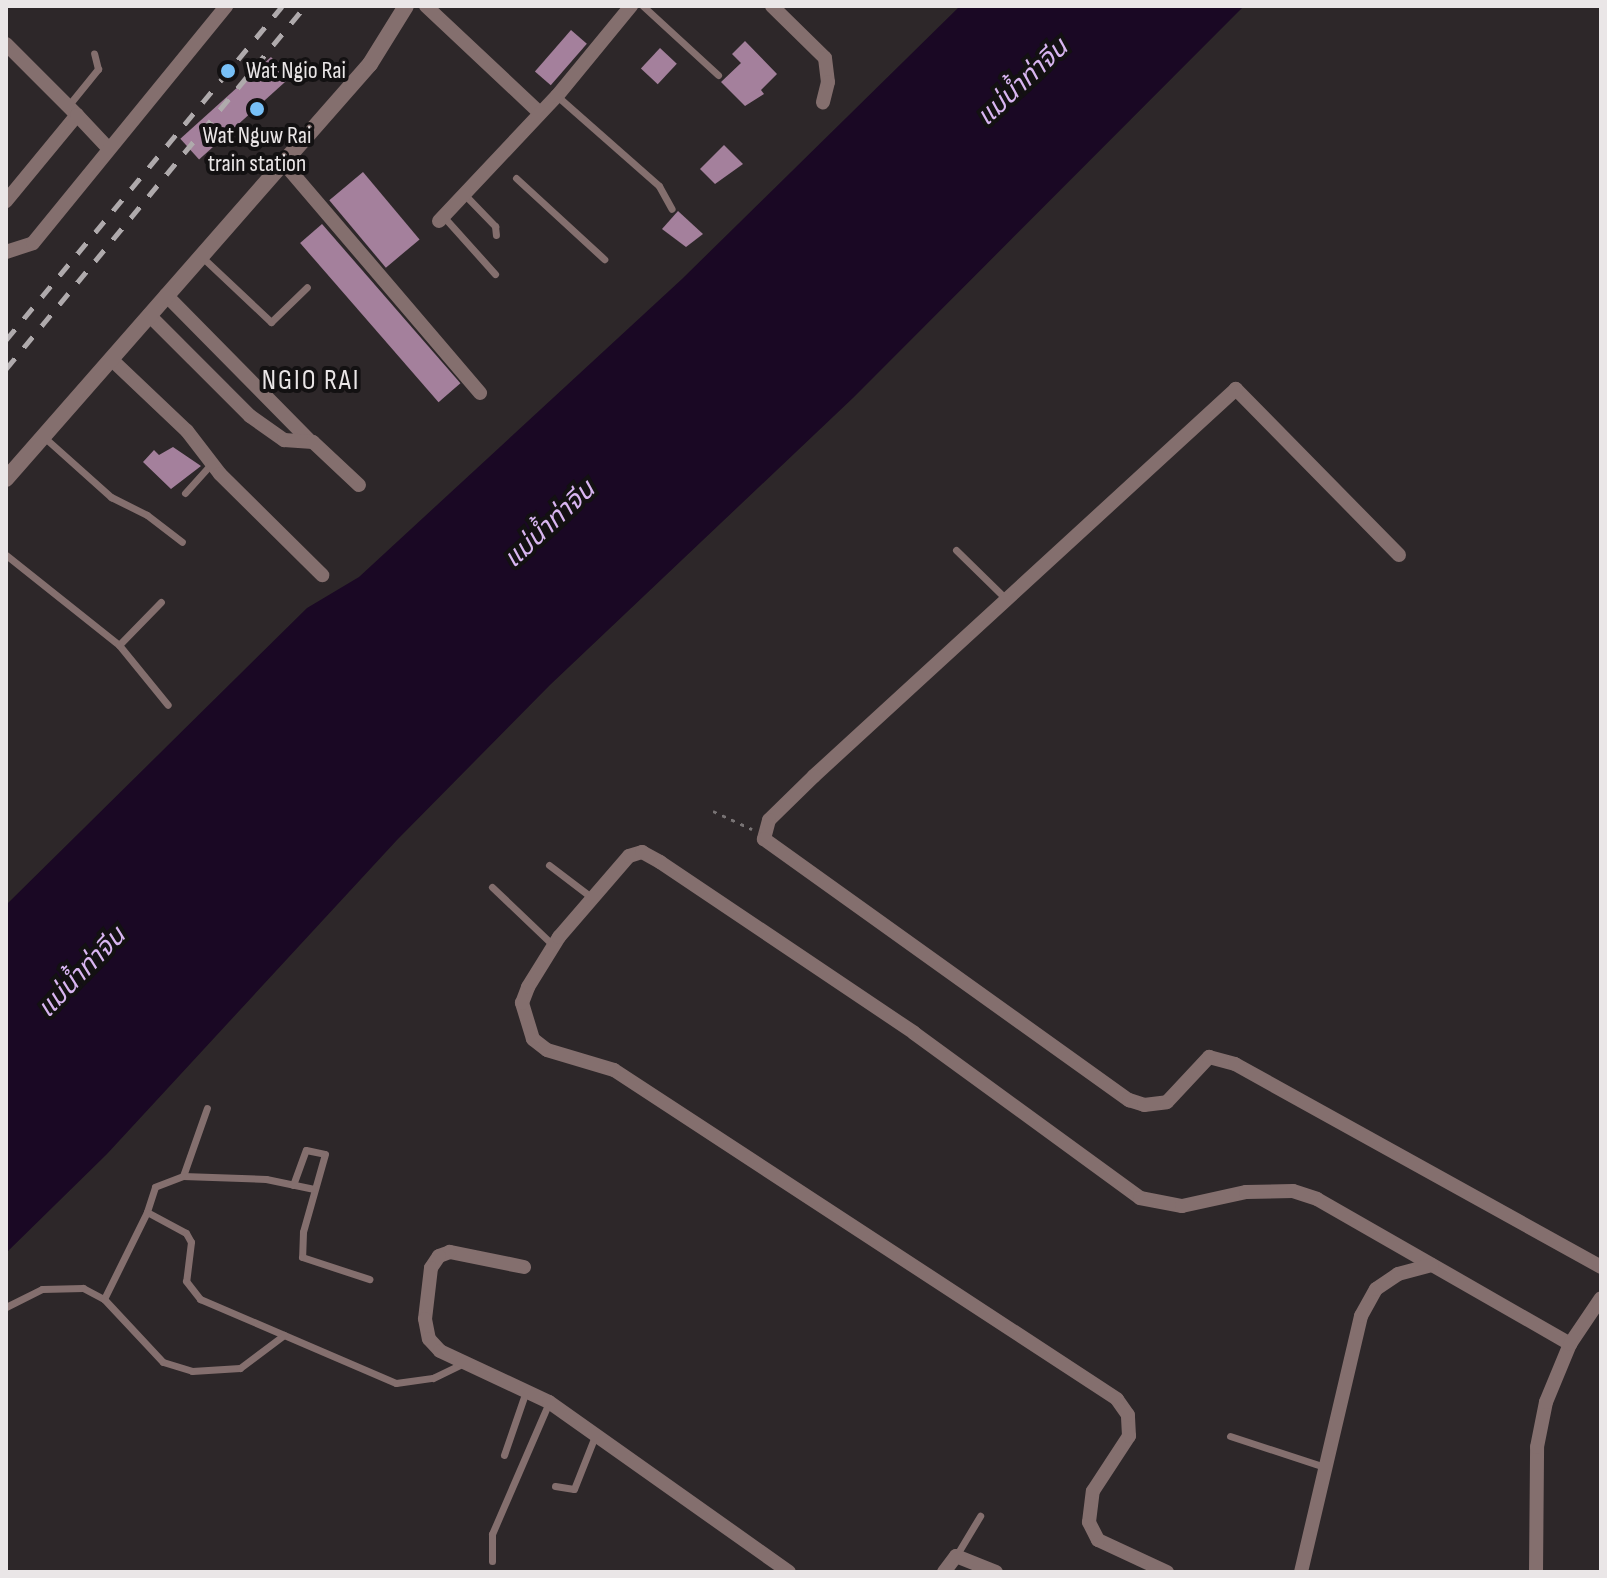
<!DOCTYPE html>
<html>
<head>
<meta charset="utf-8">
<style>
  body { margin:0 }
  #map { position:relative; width:1607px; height:1578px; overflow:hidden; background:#2d2729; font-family:"Sofia Sans Condensed","Noto Sans Thai",sans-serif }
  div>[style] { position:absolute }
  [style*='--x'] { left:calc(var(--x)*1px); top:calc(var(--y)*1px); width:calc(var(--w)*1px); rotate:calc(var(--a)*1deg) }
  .water>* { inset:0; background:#1a0824 }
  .building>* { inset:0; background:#a4809c; transform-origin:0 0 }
  .path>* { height:3px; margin-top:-1.5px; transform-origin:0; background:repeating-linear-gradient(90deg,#787374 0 4px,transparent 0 10px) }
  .service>* { height:7px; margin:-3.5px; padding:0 3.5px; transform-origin:3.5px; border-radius:3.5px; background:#846f6e }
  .minor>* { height:14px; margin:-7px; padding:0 7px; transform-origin:7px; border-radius:7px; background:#846f6e }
  .tertiary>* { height:16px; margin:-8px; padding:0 8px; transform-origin:8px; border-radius:8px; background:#846f6e }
  .rail>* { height:5px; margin-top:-2.5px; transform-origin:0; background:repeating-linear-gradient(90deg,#afaaac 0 14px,transparent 0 28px) }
  .dots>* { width:22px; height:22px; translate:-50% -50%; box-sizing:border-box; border:4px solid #131112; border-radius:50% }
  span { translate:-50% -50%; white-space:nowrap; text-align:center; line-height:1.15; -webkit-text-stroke:8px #131112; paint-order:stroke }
  .poi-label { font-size:24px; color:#eae6e7 }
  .left { translate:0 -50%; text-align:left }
  .water-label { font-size:26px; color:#d8b5f0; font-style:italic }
  .quarter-label { font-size:28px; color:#eae6e7; letter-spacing:2px }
  .frame { position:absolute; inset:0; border:8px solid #eae6e7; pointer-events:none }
</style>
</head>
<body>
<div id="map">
  <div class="water">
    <i style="clip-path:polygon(960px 6px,1244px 6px,854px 397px,550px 685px,397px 840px,107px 1154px,6px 1253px,6px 905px,307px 608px,359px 577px,682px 279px)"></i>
  </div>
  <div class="building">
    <i style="left:571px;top:30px;width:21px;height:55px;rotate:41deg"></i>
    <i style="clip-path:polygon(745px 41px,777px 74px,761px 90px,764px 94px,745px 106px,721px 82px,741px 63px,732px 54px)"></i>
    <i style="left:660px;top:48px;width:23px;height:28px;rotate:43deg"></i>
    <i style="left:271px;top:57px;width:28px;height:122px;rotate:48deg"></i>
    <i style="clip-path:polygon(724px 145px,743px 164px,715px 184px,700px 169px)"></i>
    <i style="left:363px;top:172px;width:88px;height:44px;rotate:50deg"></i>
    <i style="clip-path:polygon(678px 211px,703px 234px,686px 247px,662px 229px)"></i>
    <i style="left:322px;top:224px;width:211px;height:29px;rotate:49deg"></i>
    <i style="clip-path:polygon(173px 447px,201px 466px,171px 489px,143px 462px,154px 450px,159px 455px)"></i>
  </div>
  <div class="path">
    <i style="--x:327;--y:69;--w:13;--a:39"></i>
    <i style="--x:713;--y:811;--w:43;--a:24.8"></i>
  </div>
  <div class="service">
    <i style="--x:643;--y:6;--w:102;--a:42.6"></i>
    <i style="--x:557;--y:96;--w:136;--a:41.4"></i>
    <i style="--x:659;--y:186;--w:26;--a:61"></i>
    <i style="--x:68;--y:106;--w:48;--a:-51"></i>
    <i style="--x:98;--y:69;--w:16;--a:-104"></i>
    <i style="--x:516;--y:178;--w:120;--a:42.6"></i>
    <i style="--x:464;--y:194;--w:45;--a:45.9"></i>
    <i style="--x:495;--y:226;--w:9;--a:84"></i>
    <i style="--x:443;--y:216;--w:78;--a:48.1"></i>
    <i style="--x:202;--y:257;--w:95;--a:43.3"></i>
    <i style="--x:271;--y:322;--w:50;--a:-44.2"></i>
    <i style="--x:45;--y:438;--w:89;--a:41.8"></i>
    <i style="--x:111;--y:497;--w:40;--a:26.6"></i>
    <i style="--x:147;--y:515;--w:44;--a:37.6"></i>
    <i style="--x:185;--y:493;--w:40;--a:-48"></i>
    <i style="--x:956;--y:550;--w:69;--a:44.4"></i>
    <i style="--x:6;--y:555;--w:144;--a:38.5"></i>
    <i style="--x:119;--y:645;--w:77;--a:50.8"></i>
    <i style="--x:119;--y:645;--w:60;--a:-45.7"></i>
    <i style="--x:549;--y:865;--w:53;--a:37.3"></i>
    <i style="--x:492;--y:887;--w:84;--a:43.6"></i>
    <i style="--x:183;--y:1176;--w:72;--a:-70.6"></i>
    <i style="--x:293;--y:1185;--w:37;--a:-70"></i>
    <i style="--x:306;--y:1150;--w:19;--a:12"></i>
    <i style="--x:325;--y:1154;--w:81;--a:105.8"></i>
    <i style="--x:303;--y:1232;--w:25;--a:92"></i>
    <i style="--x:302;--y:1257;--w:71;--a:18.2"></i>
    <i style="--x:314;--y:1189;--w:49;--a:-168.2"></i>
    <i style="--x:266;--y:1179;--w:83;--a:-177.9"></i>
    <i style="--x:183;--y:1176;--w:30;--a:159"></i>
    <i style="--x:155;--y:1187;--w:26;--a:108"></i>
    <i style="--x:147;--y:1212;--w:44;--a:28.3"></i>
    <i style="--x:186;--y:1233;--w:10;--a:61"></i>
    <i style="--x:191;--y:1242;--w:39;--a:97"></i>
    <i style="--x:186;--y:1281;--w:23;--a:52"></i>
    <i style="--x:200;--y:1299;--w:213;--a:23.2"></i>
    <i style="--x:396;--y:1383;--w:37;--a:-8"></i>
    <i style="--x:433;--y:1378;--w:37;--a:-26"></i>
    <i style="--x:104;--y:1299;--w:97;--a:-63.7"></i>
    <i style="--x:6;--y:1307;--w:40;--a:-26.6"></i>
    <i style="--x:42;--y:1289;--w:41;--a:-1.4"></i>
    <i style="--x:83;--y:1288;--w:24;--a:28"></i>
    <i style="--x:104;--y:1299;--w:86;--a:46.9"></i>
    <i style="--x:163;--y:1362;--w:30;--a:17"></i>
    <i style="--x:192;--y:1371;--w:48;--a:-3.6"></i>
    <i style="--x:240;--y:1368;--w:55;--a:-36.9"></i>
    <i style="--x:1230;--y:1436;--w:100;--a:18.1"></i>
    <i style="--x:504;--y:1455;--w:68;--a:-71"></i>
    <i style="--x:555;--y:1486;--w:19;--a:9"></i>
    <i style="--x:574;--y:1489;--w:57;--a:-68.4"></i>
    <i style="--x:956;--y:1556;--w:47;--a:-59"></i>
    <i style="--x:492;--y:1561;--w:27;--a:-90"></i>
    <i style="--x:492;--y:1534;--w:144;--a:-66.6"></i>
  </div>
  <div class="minor">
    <i style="--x:426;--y:6;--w:156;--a:43.2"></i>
    <i style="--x:772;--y:6;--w:74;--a:44.5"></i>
    <i style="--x:825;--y:58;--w:24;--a:83"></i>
    <i style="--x:828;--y:82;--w:21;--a:104"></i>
    <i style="--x:6;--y:44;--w:100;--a:45"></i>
    <i style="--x:77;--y:115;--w:112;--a:129.5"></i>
    <i style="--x:77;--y:115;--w:45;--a:46.8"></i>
    <i style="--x:282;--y:161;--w:305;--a:49.5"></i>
    <i style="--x:439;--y:221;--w:172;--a:-46.7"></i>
    <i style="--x:557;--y:96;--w:117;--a:-50.6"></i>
    <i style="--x:6;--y:252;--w:28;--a:-18"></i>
    <i style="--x:33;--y:243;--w:306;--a:-50.8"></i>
    <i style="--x:166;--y:295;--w:205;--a:45.4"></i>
    <i style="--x:149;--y:315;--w:143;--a:45"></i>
    <i style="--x:250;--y:416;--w:42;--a:35.2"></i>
    <i style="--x:284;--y:440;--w:29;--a:4"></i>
    <i style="--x:313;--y:442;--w:63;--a:43.1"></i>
    <i style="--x:111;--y:359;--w:105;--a:43.5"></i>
    <i style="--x:187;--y:431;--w:54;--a:52.5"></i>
    <i style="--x:220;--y:474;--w:144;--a:44.7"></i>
    <i style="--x:1399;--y:555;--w:233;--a:-134.5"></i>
    <i style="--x:1236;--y:389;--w:573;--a:137.48"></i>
    <i style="--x:814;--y:776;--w:63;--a:135.6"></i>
    <i style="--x:769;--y:820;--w:20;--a:105"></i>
    <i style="--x:764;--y:839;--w:449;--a:35.6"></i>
    <i style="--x:1129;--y:1100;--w:16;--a:18"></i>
    <i style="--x:1144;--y:1105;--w:23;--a:-7"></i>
    <i style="--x:1167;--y:1102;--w:62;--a:-47"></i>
    <i style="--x:1209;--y:1057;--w:27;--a:15"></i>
    <i style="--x:1235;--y:1064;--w:419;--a:29"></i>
    <i style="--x:524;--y:1267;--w:76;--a:-168.5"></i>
    <i style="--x:450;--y:1252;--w:12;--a:160"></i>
    <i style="--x:439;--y:1256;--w:14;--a:124"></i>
    <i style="--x:431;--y:1268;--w:51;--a:96.7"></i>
    <i style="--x:425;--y:1319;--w:20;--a:79"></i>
    <i style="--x:429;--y:1339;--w:16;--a:47"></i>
    <i style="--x:440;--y:1351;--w:120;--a:25.1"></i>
    <i style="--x:549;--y:1402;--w:294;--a:35.3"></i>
    <i style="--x:944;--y:1572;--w:20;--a:-53"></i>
    <i style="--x:956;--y:1556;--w:43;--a:21.8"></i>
    <i style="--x:1167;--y:1572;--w:76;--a:-155.1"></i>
    <i style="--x:1098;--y:1540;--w:20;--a:-117"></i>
    <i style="--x:1089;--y:1522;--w:31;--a:-83"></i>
    <i style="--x:1093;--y:1491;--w:66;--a:-56.8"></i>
    <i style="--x:1129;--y:1436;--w:21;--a:-93"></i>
    <i style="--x:1128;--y:1415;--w:19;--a:-125"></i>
    <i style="--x:1117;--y:1399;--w:601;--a:-146.81"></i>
    <i style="--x:614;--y:1070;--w:70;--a:-163.4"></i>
    <i style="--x:547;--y:1050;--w:18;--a:-142"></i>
    <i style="--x:533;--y:1039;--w:38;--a:-107"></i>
    <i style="--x:522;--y:1003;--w:17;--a:-69"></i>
    <i style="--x:528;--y:987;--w:59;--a:-58.2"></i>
    <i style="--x:559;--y:937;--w:107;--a:-49.2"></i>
    <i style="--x:629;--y:856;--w:14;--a:-17"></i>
    <i style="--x:642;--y:852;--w:21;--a:29"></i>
    <i style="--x:660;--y:862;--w:306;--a:33.9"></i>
    <i style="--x:914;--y:1033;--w:280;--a:36.1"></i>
    <i style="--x:1140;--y:1198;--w:43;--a:10.8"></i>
    <i style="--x:1182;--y:1206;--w:66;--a:-12.3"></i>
    <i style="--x:1246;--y:1192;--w:47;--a:-1.2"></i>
    <i style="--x:1293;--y:1191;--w:25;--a:18"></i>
    <i style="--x:1317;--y:1199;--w:292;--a:29.8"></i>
    <i style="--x:1301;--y:1572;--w:263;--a:-76.8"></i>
    <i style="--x:1361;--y:1316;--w:31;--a:-61"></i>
    <i style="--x:1376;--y:1289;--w:27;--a:-34"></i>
    <i style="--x:1398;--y:1274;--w:35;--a:-15"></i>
    <i style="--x:1536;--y:1572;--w:125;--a:-89.5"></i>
    <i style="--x:1537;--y:1447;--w:46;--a:-78.7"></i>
    <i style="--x:1546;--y:1402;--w:63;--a:-67.5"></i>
    <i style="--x:1570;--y:1344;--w:55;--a:-56"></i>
  </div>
  <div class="tertiary">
    <i style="--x:6;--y:479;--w:552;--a:-48.75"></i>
    <i style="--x:370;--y:64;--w:68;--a:-58.2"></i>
  </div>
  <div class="rail">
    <i style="--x:6;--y:340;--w:433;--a:-50.4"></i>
    <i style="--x:6;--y:369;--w:470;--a:-50.5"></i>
  </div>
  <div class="dots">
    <i style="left:228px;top:71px;background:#77c0f7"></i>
    <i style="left:257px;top:109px;background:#77c0f7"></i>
  </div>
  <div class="poi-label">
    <span class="left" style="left:246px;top:71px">Wat Ngio Rai</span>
    <span style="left:257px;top:150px">Wat Nguw Rai<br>train station</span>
  </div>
  <div class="water-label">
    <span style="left:1023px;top:83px;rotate:-43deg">แม่น้ำท่าจีน</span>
    <span style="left:550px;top:525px;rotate:-43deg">แม่น้ำท่าจีน</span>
    <span style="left:82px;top:973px;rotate:-46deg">แม่น้ำท่าจีน</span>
  </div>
  <div class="quarter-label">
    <span style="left:311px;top:381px">NGIO RAI</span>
  </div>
  <div class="frame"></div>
</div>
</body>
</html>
